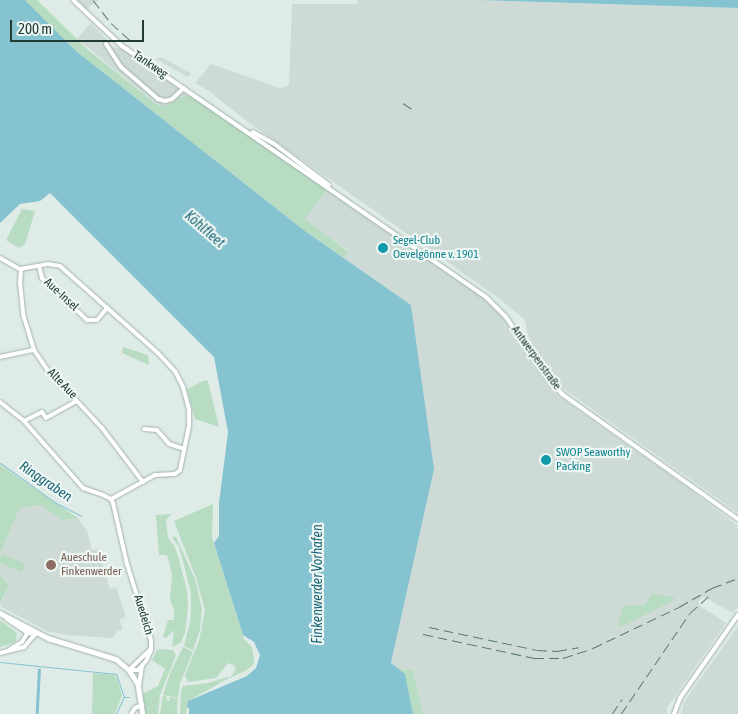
<!DOCTYPE html>
<html>
<head>
<meta charset="utf-8">
<style>
  body { margin:0 }
  #map { position:relative; width:738px; height:714px; overflow:hidden; background:#dfebe6; font-family:"Asap Condensed",sans-serif }
  div>[style] { position:absolute }
  [style*='--x'] { left:calc(var(--x)*1px); top:calc(var(--y)*1px); width:calc(var(--w)*1px); rotate:calc(var(--a)*1deg) }
  .built>* { inset:0; background:#cddad5 }
  .green>* { inset:0; background:#b7dcc2; transform-origin:0 0 }
  .water>* { inset:0; background:#86c3d1; transform-origin:0 0 }
  .stream>* { height:1px; margin:-0.5px; padding:0 0.5px; transform-origin:0.5px; border-radius:0.5px; background:#86c3d1 }
  .roads { filter:drop-shadow(0 0 1px #a2b3ad) drop-shadow(0 0 1px #a2b3ad) }
  .minor>* { height:4px; margin:-2px; padding:0 2px; transform-origin:2px; border-radius:2px; background:#fff }
  .tertiary>* { height:4.5px; margin:-2.25px; padding:0 2.25px; transform-origin:2.25px; border-radius:2.25px; background:#fff }
  .rail>* { height:1px; margin-top:-0.5px; transform-origin:0; background:repeating-linear-gradient(90deg,#5a7770 0 10px,transparent 0 15px) }
  .dots>* { width:14px; height:14px; translate:-50% -50%; box-sizing:border-box; border:2px solid #eff7f4; border-radius:50% }
  span { translate:-50% -50%; white-space:nowrap; text-align:center; line-height:1.15; -webkit-text-stroke:4.5px #eff7f4; paint-order:stroke }
  .street-label { font-size:12px; color:#203b34 }
  .culture-label { font-size:12px; color:#0d838f }
  .left { translate:0 -50%; text-align:left }
  .education-label { font-size:12px; color:#785e54 }
  .water-label { font-size:14px; color:#1a6577; font-style:italic }
  .scale { position:absolute; left:10px; top:20px; width:134px; height:22px; box-sizing:border-box; border:2px solid #203b34; border-top:0; padding-left:6px; font-size:15px; line-height:18px; white-space:nowrap; color:#203b34; -webkit-text-stroke:4px #eff7f4; paint-order:stroke }
</style>
</head>
<body>
<div id="map">
  <div class="built">
    <i style="clip-path:polygon(77px 0,99px 0,86px 9px)"></i>
    <i style="clip-path:polygon(358px 0,477px 0,738px 8px,738px 513px,564px 389px,551px 374px,528px 337px,525px 320px,500px 299px,248px 122px,209px 91px,195px 83px,211px 64px,280px 88px,289px 85px,292px 4px,357px 4px)"></i>
    <i style="clip-path:polygon(91px 23px,113px 47px,123px 49px,189px 96px,181px 97px,168px 105px,160px 106px,77px 39px)"></i>
    <i style="clip-path:polygon(161px 57px,191px 73px,188px 77px,156px 59px)"></i>
    <i style="clip-path:polygon(327px 189px,485px 299px,499px 312px,541px 376px,558px 396px,687px 487px,738px 526px,738px 607px,733px 613px,704px 597px,698px 601px,700px 606px,726px 623px,667px 708px,667px 714px,423px 714px,413px 670px,398px 669px,391px 664px,407px 589px,411px 305px,344px 258px,348px 250px,304px 219px)"></i>
    <i style="clip-path:polygon(41px 505px,62px 520px,78px 518px,87px 531px,92px 550px,98px 549px,110px 589px,116px 587px,126px 617px,119px 620px,123px 629px,116px 632px,113px 638px,66px 635px,47px 631px,0 606px,9px 585px,0 576px,0 553px,20px 508px)"></i>
    <i style="clip-path:polygon(738px 626px,738px 714px,681px 714px,684px 702px)"></i>
  </div>
  <div class="green">
    <i style="clip-path:polygon(25px 0,37px 0,87px 49px,159px 106px,168px 105px,181px 97px,189px 96px,200px 101px,327px 189px,305px 219px,348px 251px,344px 258px,305px 231px,76px 51px)"></i>
    <i style="clip-path:polygon(22px 209px,35px 211px,25px 244px,19px 248px,6px 240px)"></i>
    <i style="clip-path:polygon(123px 347px,148px 355px,149px 365px,122px 353px)"></i>
    <i style="clip-path:polygon(205px 380px,208px 381px,219px 427px,195px 419px,187px 389px)"></i>
    <i style="clip-path:polygon(0 465px,54px 502px,78px 518px,62px 520px,41px 505px,20px 508px,0 553px)"></i>
    <i style="clip-path:polygon(213px 504px,212px 537px,244px 639px,252px 647px,254px 659px,253px 665px,247px 670px,230px 678px,236px 669px,234px 665px,228px 663px,216px 678px,188px 682px,185px 675px,199px 641px,205px 610px,196px 578px,174px 521px)"></i>
    <i style="clip-path:polygon(172px 514px,166px 520px,168px 538px,175px 547px,179px 560px,187px 591px,188px 606px,185px 633px,181px 642px,175px 646px,172px 646px,174px 630px,166px 638px,163px 637px,168px 620px,174px 620px,174px 609px,170px 600px,172px 574px,167px 555px,159px 555px,156px 515px)"></i>
    <i style="clip-path:polygon(174px 536px,176px 537px,195px 579px,202px 609px,200px 630px,193px 650px,184px 646px,191px 618px,191px 593px,179px 546px,173px 539px)"></i>
    <i style="left:2px;top:554px;width:25px;height:9px;rotate:23deg"></i>
    <i style="clip-path:polygon(0 576px,9px 585px,0 604px)"></i>
    <i style="clip-path:polygon(652px 594px,673px 597px,674px 600px,620px 627px,618px 624px,624px 606px,645px 605px)"></i>
    <i style="clip-path:polygon(0 620px,17px 633px,16px 642px,0 647px)"></i>
    <i style="clip-path:polygon(183px 647px,193px 652px,180px 683px,178px 698px,163px 695px,171px 671px)"></i>
    <i style="clip-path:polygon(160px 649px,173px 650px,176px 655px,160px 695px,158px 714px,145px 714px,143px 694px,158px 686px,165px 669px,152px 660px,157px 650px)"></i>
    <i style="clip-path:polygon(398px 669px,413px 670px,423px 714px,413px 714px,405px 674px)"></i>
    <i style="clip-path:polygon(93px 673px,114px 675px,117px 679px,122px 695px,115px 714px,92px 714px)"></i>
    <i style="clip-path:polygon(228px 677px,229px 678px,188px 701px,186px 714px,180px 714px,181px 691px,183px 686px,208px 683px)"></i>
    <i style="clip-path:polygon(163px 696px,167px 697px,166px 700px,169px 701px,170px 697px,178px 699px,177px 714px,160px 714px)"></i>
  </div>
  <div class="water">
    <i style="clip-path:polygon(0 0,25px 0,76px 51px,305px 231px,411px 305px,434px 469px,391px 663px,405px 674px,413px 714px,189px 714px,189px 708px,187px 707px,188px 701px,247px 676px,256px 668px,260px 655px,254px 642px,243px 635px,214px 543px,219px 536px,219px 503px,228px 432px,214px 357px,50px 193px,40px 201px,20px 204px,0 223px)"></i>
    <i style="clip-path:polygon(477px 0,738px 0,738px 8px)"></i>
    <i style="left:41px;top:669px;width:45px;height:3px;rotate:93deg"></i>
  </div>
  <div class="stream">
    <i style="--x:0;--y:463;--w:69;--a:35.5"></i>
    <i style="--x:56;--y:503;--w:28;--a:27"></i>
    <i style="--x:0;--y:662;--w:117;--a:5.9"></i>
    <i style="--x:116;--y:674;--w:24;--a:71"></i>
    <i style="--x:124;--y:697;--w:5;--a:0"></i>
    <i style="--x:116;--y:714;--w:19;--a:-65"></i>
  </div>
  <div class="roads">
    <div class="minor">
      <i style="--x:73;--y:0;--w:67;--a:43.2"></i>
      <i style="--x:122;--y:46;--w:441;--a:34.6"></i>
      <i style="--x:485;--y:296;--w:30;--a:45"></i>
      <i style="--x:506;--y:317;--w:71;--a:55.9"></i>
      <i style="--x:546;--y:376;--w:24;--a:48"></i>
      <i style="--x:562;--y:394;--w:216;--a:35.4"></i>
      <i style="--x:106;--y:44;--w:27;--a:57"></i>
      <i style="--x:121;--y:67;--w:49;--a:40.9"></i>
      <i style="--x:158;--y:99;--w:7;--a:16"></i>
      <i style="--x:165;--y:101;--w:7;--a:-16"></i>
      <i style="--x:172;--y:99;--w:16;--a:-43"></i>
      <i style="--x:253;--y:132;--w:23;--a:29"></i>
      <i style="--x:273;--y:143;--w:70;--a:36.9"></i>
      <i style="--x:0;--y:258;--w:23;--a:29"></i>
      <i style="--x:20;--y:269;--w:28;--a:-10"></i>
      <i style="--x:48;--y:264;--w:12;--a:9"></i>
      <i style="--x:60;--y:266;--w:131;--a:41.6"></i>
      <i style="--x:158;--y:353;--w:25;--a:47"></i>
      <i style="--x:175;--y:371;--w:18;--a:63"></i>
      <i style="--x:183;--y:387;--w:23;--a:75"></i>
      <i style="--x:189;--y:409;--w:17;--a:90"></i>
      <i style="--x:189;--y:426;--w:45;--a:101.6"></i>
      <i style="--x:180;--y:470;--w:6;--a:141"></i>
      <i style="--x:175;--y:474;--w:20;--a:177"></i>
      <i style="--x:155;--y:475;--w:50;--a:151.4"></i>
      <i style="--x:39;--y:266;--w:12;--a:76"></i>
      <i style="--x:42;--y:278;--w:62;--a:43"></i>
      <i style="--x:87;--y:320;--w:10;--a:0"></i>
      <i style="--x:97;--y:320;--w:16;--a:-50"></i>
      <i style="--x:21;--y:269;--w:14;--a:94"></i>
      <i style="--x:20;--y:283;--w:31;--a:84"></i>
      <i style="--x:23;--y:314;--w:38;--a:73"></i>
      <i style="--x:34;--y:350;--w:23;--a:56"></i>
      <i style="--x:47;--y:369;--w:81;--a:47"></i>
      <i style="--x:102;--y:428;--w:68;--a:52.8"></i>
      <i style="--x:0;--y:357;--w:35;--a:-12"></i>
      <i style="--x:0;--y:402;--w:31;--a:38"></i>
      <i style="--x:24;--y:421;--w:89;--a:48.6"></i>
      <i style="--x:83;--y:488;--w:21;--a:19"></i>
      <i style="--x:103;--y:495;--w:9;--a:27"></i>
      <i style="--x:111;--y:499;--w:4;--a:63"></i>
      <i style="--x:113;--y:503;--w:63;--a:77.1"></i>
      <i style="--x:127;--y:564;--w:80;--a:72.5"></i>
      <i style="--x:151;--y:640;--w:10;--a:90"></i>
      <i style="--x:151;--y:650;--w:12;--a:114"></i>
      <i style="--x:146;--y:661;--w:12;--a:132"></i>
      <i style="--x:138;--y:670;--w:9;--a:180"></i>
      <i style="--x:24;--y:421;--w:20;--a:-27"></i>
      <i style="--x:42;--y:412;--w:7;--a:56"></i>
      <i style="--x:46;--y:418;--w:35;--a:-29"></i>
      <i style="--x:144;--y:429;--w:13;--a:4"></i>
      <i style="--x:157;--y:430;--w:18;--a:49"></i>
      <i style="--x:169;--y:444;--w:16;--a:18"></i>
      <i style="--x:9;--y:650;--w:15;--a:-32"></i>
      <i style="--x:22;--y:642;--w:12;--a:-59"></i>
      <i style="--x:0;--y:653;--w:25;--a:-14"></i>
      <i style="--x:24;--y:647;--w:18;--a:-49"></i>
      <i style="--x:129;--y:670;--w:29;--a:-44"></i>
      <i style="--x:139;--y:685;--w:18;--a:-81"></i>
      <i style="--x:131;--y:714;--w:7;--a:-56"></i>
      <i style="--x:135;--y:708;--w:8;--a:-23"></i>
      <i style="--x:674;--y:714;--w:17;--a:-69"></i>
      <i style="--x:680;--y:698;--w:101;--a:-55.1"></i>
    </div>
    <div class="tertiary">
      <i style="--x:0;--y:613;--w:54;--a:27.5"></i>
      <i style="--x:48;--y:638;--w:71;--a:17.2"></i>
      <i style="--x:116;--y:659;--w:17;--a:40"></i>
      <i style="--x:129;--y:670;--w:17;--a:57"></i>
      <i style="--x:138;--y:684;--w:30;--a:81"></i>
      <i style="--x:7;--y:618;--w:25;--a:34"></i>
      <i style="--x:28;--y:632;--w:7;--a:8"></i>
    </div>
  </div>
  <div class="rail">
    <i style="--x:93;--y:0;--w:29;--a:52"></i>
    <i style="--x:111;--y:23;--w:27;--a:42"></i>
    <i style="--x:403;--y:103;--w:14;--a:34"></i>
    <i style="--x:429;--y:627;--w:110;--a:12"></i>
    <i style="--x:537;--y:650;--w:20;--a:3"></i>
    <i style="--x:557;--y:651;--w:22;--a:-10"></i>
    <i style="--x:423;--y:634;--w:114;--a:12.2"></i>
    <i style="--x:534;--y:658;--w:29;--a:0"></i>
    <i style="--x:563;--y:658;--w:32;--a:-18"></i>
    <i style="--x:593;--y:648;--w:95;--a:-25.5"></i>
    <i style="--x:679;--y:607;--w:38;--a:-30"></i>
    <i style="--x:712;--y:588;--w:28;--a:-21"></i>
    <i style="--x:612;--y:714;--w:18;--a:-56"></i>
    <i style="--x:621;--y:714;--w:122;--a:-55.7"></i>
    <i style="--x:690;--y:613;--w:27;--a:-42"></i>
  </div>
  <div class="dots">
    <i style="left:383px;top:248px;background:#0f9aa8"></i>
    <i style="left:546px;top:460px;background:#0f9aa8"></i>
    <i style="left:51px;top:565px;background:#8d6e63"></i>
  </div>
  <div class="street-label">
    <span style="left:150px;top:65px;rotate:34deg">Tankweg</span>
    <span style="left:61px;top:295px;rotate:43deg">Aue-Insel</span>
    <span style="left:536px;top:358px;rotate:54deg">Antwerpenstraße</span>
    <span style="left:62px;top:384px;rotate:46deg">Alte Aue</span>
    <span style="left:143px;top:615px;rotate:73deg">Auedeich</span>
  </div>
  <div class="culture-label">
    <span class="left" style="left:393px;top:248px">Segel-Club<br>Oevelgönne v. 1901</span>
    <span class="left" style="left:556px;top:460px">SWOP Seaworthy<br>Packing</span>
  </div>
  <div class="education-label">
    <span class="left" style="left:61px;top:565px">Aueschule<br>Finkenwerder</span>
  </div>
  <div class="water-label">
    <span style="left:205px;top:229px;rotate:41deg">Köhlfleet</span>
    <span style="left:46px;top:481px;rotate:34deg">Ringgraben</span>
    <span style="left:317px;top:584px;rotate:-90deg">Finkenwerder Vorhafen</span>
  </div>
  <div class="scale">200 m</div>
</div>
</body>
</html>
